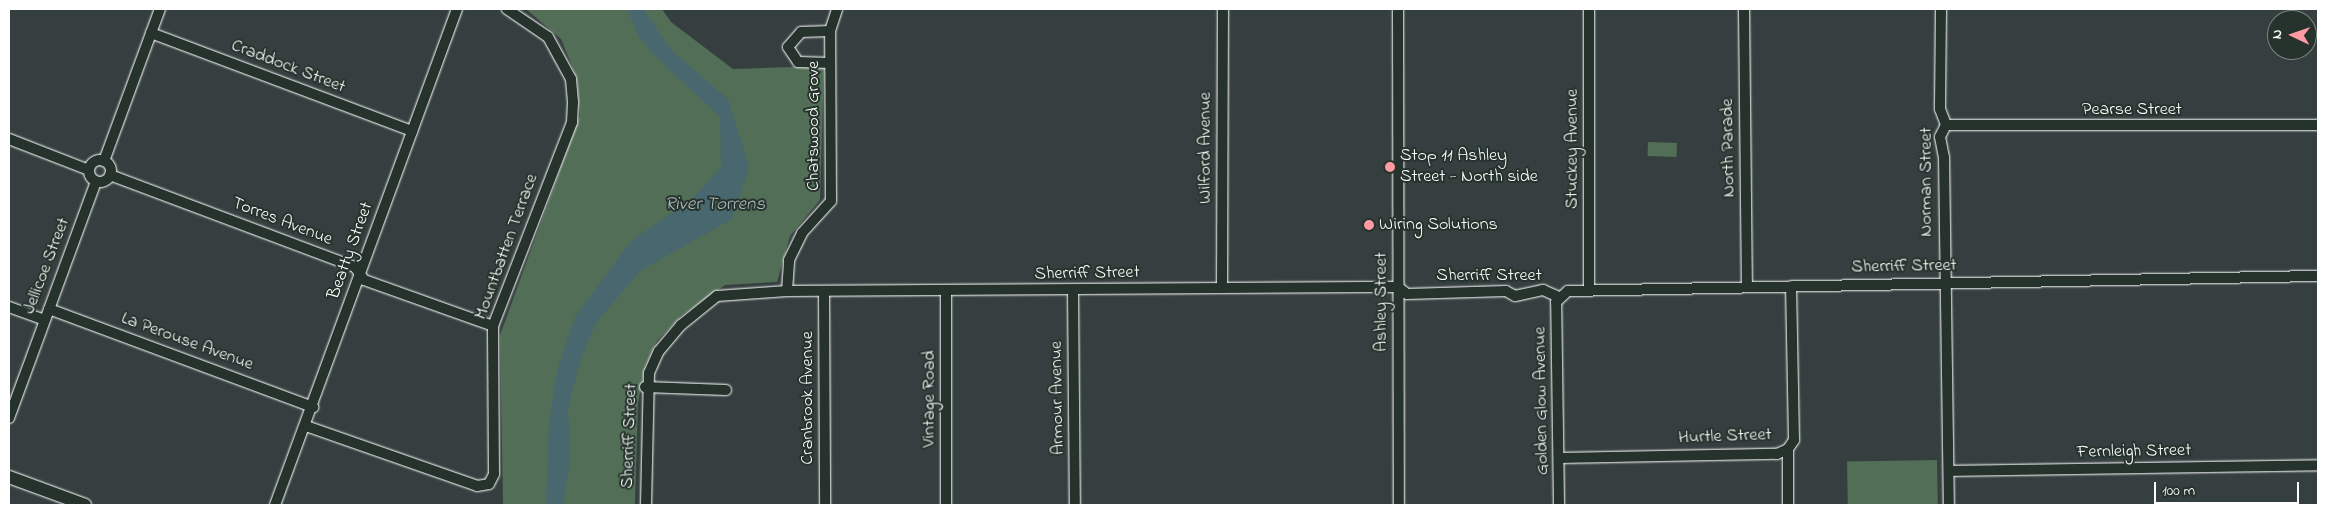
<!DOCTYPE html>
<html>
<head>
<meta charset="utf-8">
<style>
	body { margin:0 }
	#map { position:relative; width:2327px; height:514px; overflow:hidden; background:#363f3f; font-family:"Indie Flower",sans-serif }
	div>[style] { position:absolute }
	.green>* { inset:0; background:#526e56; transform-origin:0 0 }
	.water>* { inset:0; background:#49676f }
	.roads { filter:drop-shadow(0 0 1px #fff) drop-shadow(0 0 1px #fff) }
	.minor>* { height:10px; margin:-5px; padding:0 5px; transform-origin:5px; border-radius:5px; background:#26332d }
	.minor>.ring { margin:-5px; padding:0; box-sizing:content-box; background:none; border:10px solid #26332d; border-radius:50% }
	.major>* { height:12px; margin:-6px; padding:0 6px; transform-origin:6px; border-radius:6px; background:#26332d }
	.dots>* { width:14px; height:14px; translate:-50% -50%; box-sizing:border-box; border:2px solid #26332d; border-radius:50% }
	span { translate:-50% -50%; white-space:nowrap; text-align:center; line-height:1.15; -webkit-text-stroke:4px #26332d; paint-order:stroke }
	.street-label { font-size:18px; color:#fff }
	.poi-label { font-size:18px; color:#fff }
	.left { translate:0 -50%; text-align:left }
	.water-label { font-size:19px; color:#adbbbe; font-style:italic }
	.frame { position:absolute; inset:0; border:10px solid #fff; pointer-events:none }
	.north { position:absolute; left:2267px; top:10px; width:50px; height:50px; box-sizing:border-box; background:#26332d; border:1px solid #7d8581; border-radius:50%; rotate:273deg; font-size:14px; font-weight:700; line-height:20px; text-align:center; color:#fff }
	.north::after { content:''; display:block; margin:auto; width:18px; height:22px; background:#ff9aa2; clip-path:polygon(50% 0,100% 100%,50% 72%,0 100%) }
	.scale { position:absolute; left:2154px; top:482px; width:145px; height:22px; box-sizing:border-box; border:2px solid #fff; border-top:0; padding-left:6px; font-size:15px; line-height:18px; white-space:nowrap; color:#fff; -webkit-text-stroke:4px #26332d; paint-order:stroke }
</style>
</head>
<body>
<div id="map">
	<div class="green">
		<div style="clip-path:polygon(526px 9px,662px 9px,671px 22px,733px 69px,824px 66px,820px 200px,790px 236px,777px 282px,725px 285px,682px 315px,657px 341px,645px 366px,638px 403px,635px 505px,503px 505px,500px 335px,580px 115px,577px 78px,561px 39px)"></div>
		<div style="left:1648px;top:142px;width:29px;height:14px;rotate:2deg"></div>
		<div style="left:1937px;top:460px;width:45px;height:90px;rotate:89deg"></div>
	</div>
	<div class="water">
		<div style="clip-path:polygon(627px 9px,643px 9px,671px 50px,728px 99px,749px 167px,732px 219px,640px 271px,596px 323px,581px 358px,568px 407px,570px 459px,563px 505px,546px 505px,549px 423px,557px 371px,575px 317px,631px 241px,692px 199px,721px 167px,720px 117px,655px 56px,639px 37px)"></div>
	</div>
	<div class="roads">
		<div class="minor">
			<div style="left:1398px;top:9px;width:496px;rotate:89.9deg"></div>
			<div style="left:1589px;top:9px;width:280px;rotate:90deg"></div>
			<div style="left:1744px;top:9px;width:278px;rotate:89.4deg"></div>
			<div style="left:1941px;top:9px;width:100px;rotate:90.6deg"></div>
			<div style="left:1940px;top:109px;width:17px;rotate:69deg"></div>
			<div style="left:151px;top:33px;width:279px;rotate:20.6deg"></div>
			<div style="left:830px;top:63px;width:32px;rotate:-178deg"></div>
			<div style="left:798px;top:62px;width:18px;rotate:-124deg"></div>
			<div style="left:788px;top:47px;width:20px;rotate:-49deg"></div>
			<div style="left:801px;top:32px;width:29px;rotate:-2deg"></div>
			<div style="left:1946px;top:125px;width:13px;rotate:117deg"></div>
			<div style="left:1940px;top:137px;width:20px;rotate:79deg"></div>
			<div style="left:1944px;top:157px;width:348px;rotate:89.2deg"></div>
			<div style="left:1946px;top:125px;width:372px"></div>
			<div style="left:9px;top:139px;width:86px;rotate:21.2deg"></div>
			<div class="ring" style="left:89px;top:160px;width:12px;height:12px"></div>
			<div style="left:104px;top:161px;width:162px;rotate:-69.8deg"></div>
			<div style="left:110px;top:175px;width:262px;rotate:20.6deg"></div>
			<div style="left:355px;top:267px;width:16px;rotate:55deg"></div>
			<div style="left:364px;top:280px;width:137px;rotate:19.6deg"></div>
			<div style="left:1222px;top:288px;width:279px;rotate:-89.8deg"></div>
			<div style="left:1073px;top:290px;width:215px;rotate:89.5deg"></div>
			<div style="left:787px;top:291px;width:31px;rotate:-86deg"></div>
			<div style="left:789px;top:260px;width:30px;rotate:-64deg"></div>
			<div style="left:802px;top:233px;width:43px;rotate:-47.8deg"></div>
			<div style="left:831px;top:201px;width:170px;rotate:-90.3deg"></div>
			<div style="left:830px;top:31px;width:23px;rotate:-72deg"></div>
			<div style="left:824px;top:291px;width:214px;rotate:89.7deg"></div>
			<div style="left:946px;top:292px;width:213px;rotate:90deg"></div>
			<div style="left:9px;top:307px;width:37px;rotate:20deg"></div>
			<div style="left:49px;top:309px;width:282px;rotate:20.4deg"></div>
			<div style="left:645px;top:387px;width:81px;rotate:2.1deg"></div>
			<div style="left:9px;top:418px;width:252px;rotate:-69.8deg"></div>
			<div style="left:306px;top:426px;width:181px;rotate:19.3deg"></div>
			<div style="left:477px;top:486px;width:12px;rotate:-9deg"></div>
			<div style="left:489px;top:484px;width:11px;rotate:-63deg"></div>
			<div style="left:494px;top:474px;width:148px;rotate:-90.4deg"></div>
			<div style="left:493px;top:326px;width:219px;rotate:-68.8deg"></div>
			<div style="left:572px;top:122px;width:20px;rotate:-87deg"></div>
			<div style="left:573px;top:102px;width:23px;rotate:-95deg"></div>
			<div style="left:571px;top:79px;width:48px;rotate:-118.7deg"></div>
			<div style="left:548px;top:37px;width:50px;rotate:-145.7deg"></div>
			<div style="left:1788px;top:449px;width:56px;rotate:90deg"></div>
			<div style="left:1559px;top:458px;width:218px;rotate:-1.1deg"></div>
			<div style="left:1777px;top:454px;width:12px;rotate:-24deg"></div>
			<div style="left:1788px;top:449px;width:11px;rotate:-56deg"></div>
			<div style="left:1794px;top:440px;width:154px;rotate:-91.1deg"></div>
			<div style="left:1950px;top:471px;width:368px;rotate:-0.9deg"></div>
			<div style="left:275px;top:505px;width:528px;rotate:-69.85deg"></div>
			<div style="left:646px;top:505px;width:132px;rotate:-88.7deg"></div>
			<div style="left:649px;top:373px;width:24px;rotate:-66deg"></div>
			<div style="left:659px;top:351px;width:34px;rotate:-50deg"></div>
			<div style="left:681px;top:325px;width:46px;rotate:-38.9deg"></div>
			<div style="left:717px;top:296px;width:70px;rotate:-4.1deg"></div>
			<div style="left:787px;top:291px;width:581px;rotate:-0.39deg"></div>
			<div style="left:1368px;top:287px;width:30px"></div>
			<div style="left:1398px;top:287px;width:11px;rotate:38deg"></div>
			<div style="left:1407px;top:294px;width:99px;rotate:-1.7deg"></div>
			<div style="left:1506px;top:291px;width:10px;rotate:29deg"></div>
			<div style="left:1515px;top:296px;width:29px;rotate:-12deg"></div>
			<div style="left:1543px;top:290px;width:17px;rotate:24deg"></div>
			<div style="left:1559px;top:505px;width:203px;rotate:-90.8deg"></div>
			<div style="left:1556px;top:302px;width:16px;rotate:-43deg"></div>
			<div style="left:1568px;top:291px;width:750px;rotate:-1.15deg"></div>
		</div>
		<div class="major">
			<div style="left:9px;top:477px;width:81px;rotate:20.2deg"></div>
		</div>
	</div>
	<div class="dots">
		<div style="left:1390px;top:167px;background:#ff9aa2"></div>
		<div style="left:1369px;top:225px;background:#ff9aa2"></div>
	</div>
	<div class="street-label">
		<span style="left:288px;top:67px;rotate:21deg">Craddock Street</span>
		<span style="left:2132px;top:110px">Pearse Street</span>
		<span style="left:814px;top:126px;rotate:-90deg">Chatswood Grove</span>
		<span style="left:1206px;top:148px;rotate:-90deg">Wilford Avenue</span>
		<span style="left:1729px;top:148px;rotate:-91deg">North Parade</span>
		<span style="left:1573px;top:149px;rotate:-90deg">Stuckey Avenue</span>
		<span style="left:1927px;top:182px;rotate:-90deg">Norman Street</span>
		<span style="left:282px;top:222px;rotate:21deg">Torres Avenue</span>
		<span style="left:507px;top:247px;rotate:-70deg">Mountbatten Terrace</span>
		<span style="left:351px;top:251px;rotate:-70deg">Beatty Street</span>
		<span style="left:47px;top:266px;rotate:-69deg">Jellicoe Street</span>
		<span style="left:1904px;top:267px;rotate:-1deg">Sherriff Street</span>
		<span style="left:1087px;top:274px;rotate:-1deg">Sherriff Street</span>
		<span style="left:1489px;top:276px">Sherriff Street</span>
		<span style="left:1382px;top:302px;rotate:-90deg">Ashley Street</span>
		<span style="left:187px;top:342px;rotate:20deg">La Perouse Avenue</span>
		<span style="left:808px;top:398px;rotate:-90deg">Cranbrook Avenue</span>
		<span style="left:1058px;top:398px;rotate:-91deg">Armour Avenue</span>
		<span style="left:930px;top:399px;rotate:-90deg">Vintage Road</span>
		<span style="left:1542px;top:401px;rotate:-91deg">Golden Glow Avenue</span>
		<span style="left:630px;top:436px;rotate:-88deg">Sherriff Street</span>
		<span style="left:1725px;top:437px;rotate:-2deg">Hurtle Street</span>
		<span style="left:2134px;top:452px;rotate:-1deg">Fernleigh Street</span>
	</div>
	<div class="poi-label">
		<span class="left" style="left:1400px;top:167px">Stop 11 Ashley<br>Street - North side</span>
		<span class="left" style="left:1379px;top:225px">Wiring Solutions</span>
	</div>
	<div class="water-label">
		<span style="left:715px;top:205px">River Torrens</span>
	</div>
	<div class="frame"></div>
	<div class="north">N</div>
	<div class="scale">100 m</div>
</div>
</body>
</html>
